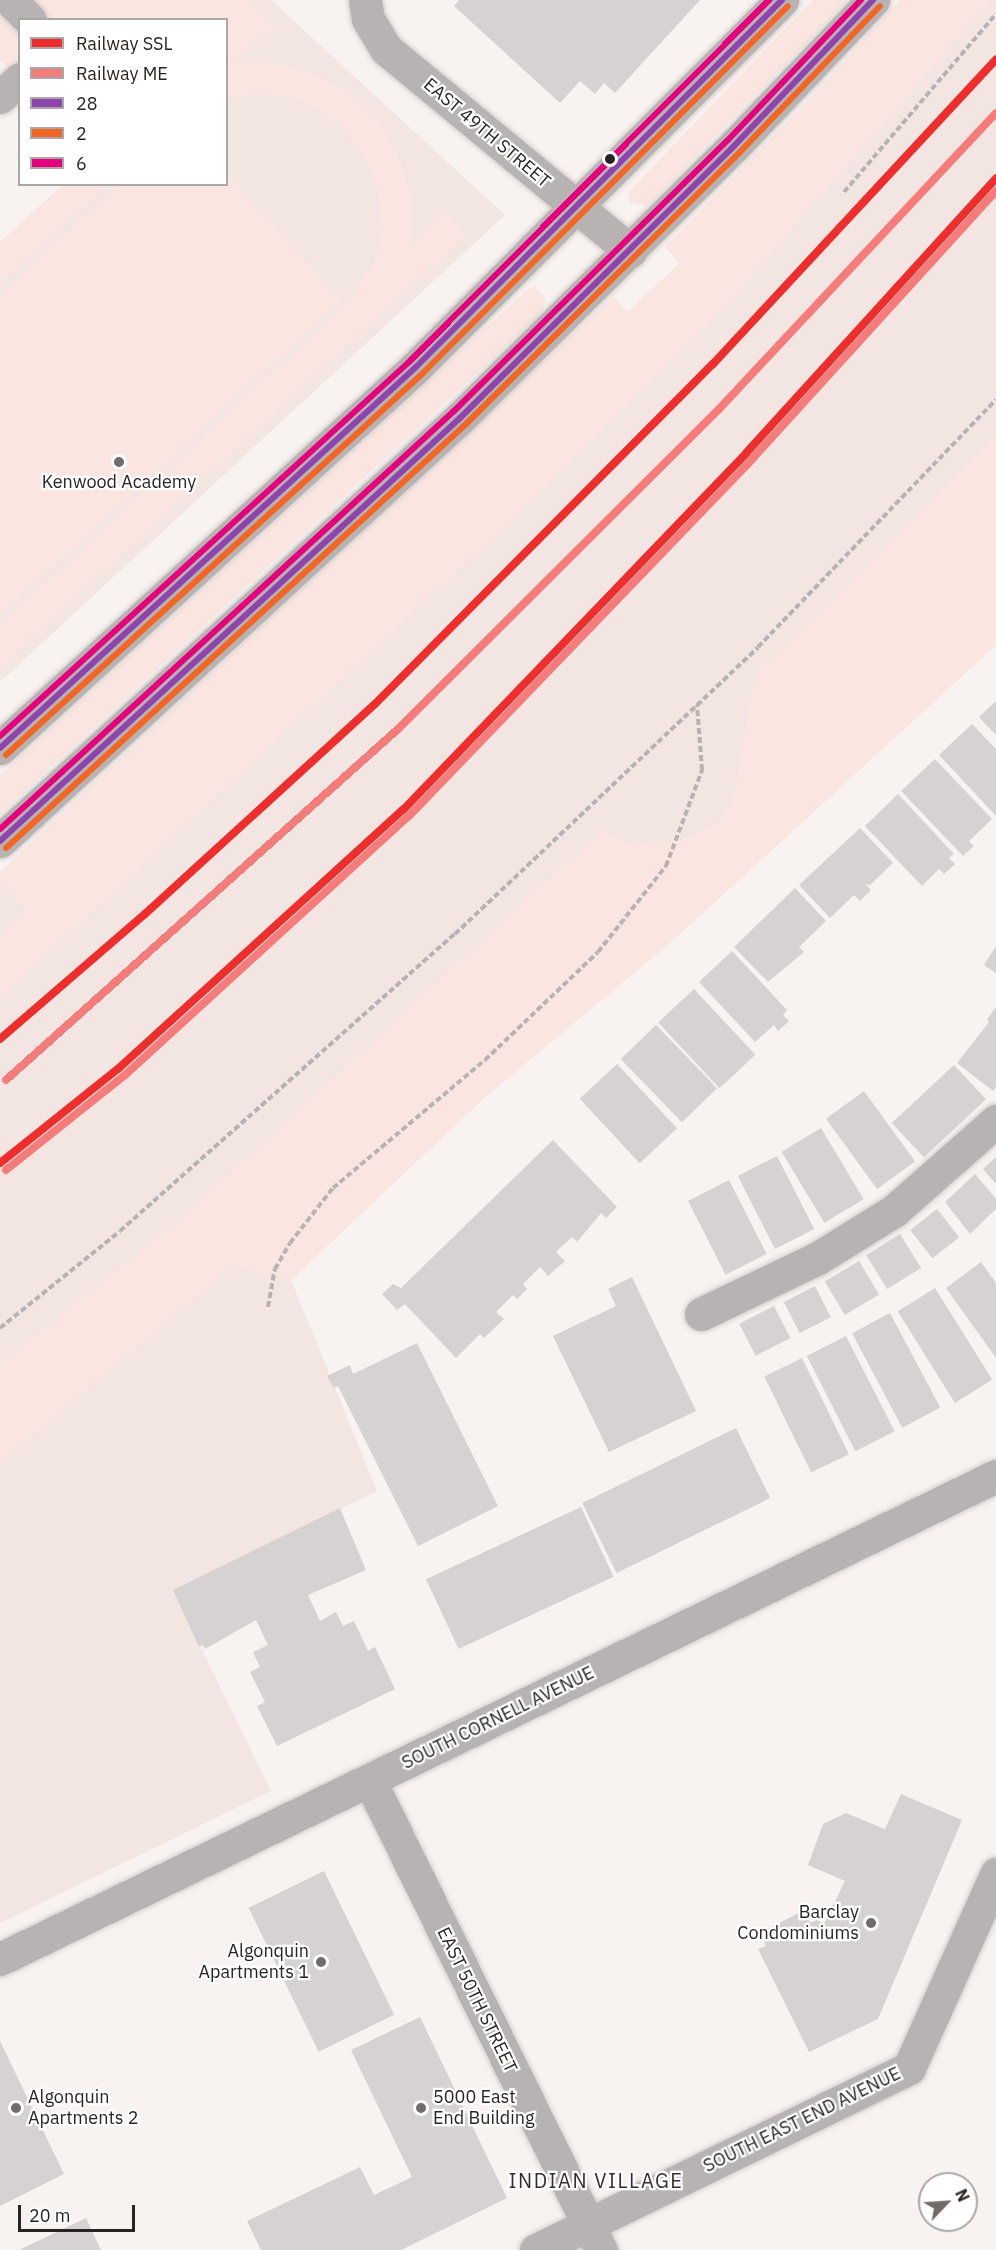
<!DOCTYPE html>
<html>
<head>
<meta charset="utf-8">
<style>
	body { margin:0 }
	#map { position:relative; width:996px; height:2250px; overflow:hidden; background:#f8f2f0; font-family:"IBM Plex Sans",sans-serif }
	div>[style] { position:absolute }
	.built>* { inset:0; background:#f3e5e1 }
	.green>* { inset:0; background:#fbe5e0 }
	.building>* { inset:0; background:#d6d2d1; transform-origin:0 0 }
	.path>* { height:4px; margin-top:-2px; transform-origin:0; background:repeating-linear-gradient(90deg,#b7b3b3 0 6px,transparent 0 9px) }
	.roads { filter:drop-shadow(0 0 2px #d2cecc) drop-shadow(0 0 2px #d2cecc) }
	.minor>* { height:33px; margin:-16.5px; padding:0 16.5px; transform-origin:16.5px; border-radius:16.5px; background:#b7b3b2 }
	.bus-1>* { height:6px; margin:-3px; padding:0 3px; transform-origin:3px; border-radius:3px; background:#8e44ad }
	.bus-2>* { height:6px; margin:-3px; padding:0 3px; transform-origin:3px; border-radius:3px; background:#f26522 }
	.bus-3>* { height:6px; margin:-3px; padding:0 3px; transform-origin:3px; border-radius:3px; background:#e5007d }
	.rail-1>* { height:8px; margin:-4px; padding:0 4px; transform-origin:4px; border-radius:4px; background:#ee2e2d }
	.rail-2>* { height:8px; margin:-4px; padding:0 4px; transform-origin:4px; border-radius:4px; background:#f67b7b }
	.dots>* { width:16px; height:16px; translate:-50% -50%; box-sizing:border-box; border:3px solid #fff; border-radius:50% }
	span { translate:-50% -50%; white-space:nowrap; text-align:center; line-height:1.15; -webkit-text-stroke:4.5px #fff; paint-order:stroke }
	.street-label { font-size:18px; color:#282423 }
	.poi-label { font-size:18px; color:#282423 }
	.right { translate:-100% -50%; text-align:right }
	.left { translate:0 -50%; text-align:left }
	.neighbourhood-label { font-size:20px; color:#362c2a; letter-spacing:1.5px }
	.legend { position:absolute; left:18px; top:18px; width:210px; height:168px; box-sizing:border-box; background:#fff; border:2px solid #a9a7a7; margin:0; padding:8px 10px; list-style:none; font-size:18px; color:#282423 }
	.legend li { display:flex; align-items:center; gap:12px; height:30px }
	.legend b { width:30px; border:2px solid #a9a7a7 }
	.north { position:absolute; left:918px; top:2172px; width:60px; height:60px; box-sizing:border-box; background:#fff; border:2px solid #a9a7a7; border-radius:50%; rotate:65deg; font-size:16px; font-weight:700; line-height:24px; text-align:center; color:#282423 }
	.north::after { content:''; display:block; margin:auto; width:21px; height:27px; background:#716c6b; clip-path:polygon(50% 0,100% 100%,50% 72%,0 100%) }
	.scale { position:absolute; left:18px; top:2205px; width:117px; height:27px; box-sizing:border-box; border:3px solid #282423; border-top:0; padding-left:8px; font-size:18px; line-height:21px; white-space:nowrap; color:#282423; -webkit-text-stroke:4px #fff; paint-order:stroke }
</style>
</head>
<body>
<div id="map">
	<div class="built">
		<div style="clip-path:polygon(0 0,271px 0,505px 215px,0 682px,0 242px,63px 185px,226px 184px,226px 20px,20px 20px,0 60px)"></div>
		<div style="clip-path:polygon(900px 0,996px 0,996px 645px,670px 943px,484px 1098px,291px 1280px,377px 1491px,173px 1590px,271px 1791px,0 1923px,0 872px,613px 297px,628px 312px,680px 263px,665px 247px,811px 98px)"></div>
	</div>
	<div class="green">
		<div style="clip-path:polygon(0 0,251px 0,275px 26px,229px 63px,254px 61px,290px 66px,325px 79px,346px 92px,378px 121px,398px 155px,410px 191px,410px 246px,444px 213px,466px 235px,0 667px,0 625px,343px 307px,375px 262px,383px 229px,377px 187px,366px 158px,340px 125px,317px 108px,291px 97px,262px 93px,227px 97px,226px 20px,20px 20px,19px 77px,0 60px)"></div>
		<div style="clip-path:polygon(813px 0,848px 0,647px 206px,630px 202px,628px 194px,634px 186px)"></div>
		<div style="clip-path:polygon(900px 0,991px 0,703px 331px,488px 542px,0 998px,0 934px,26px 911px,0 880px,0 872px,613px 297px,628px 312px,680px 263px,665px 247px,811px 98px)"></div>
		<div style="clip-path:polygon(227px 175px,341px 300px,0 615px,0 294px,119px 185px,226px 184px)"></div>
		<div style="clip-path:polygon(63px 185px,108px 185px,0 283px,0 242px)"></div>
		<div style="clip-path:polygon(535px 287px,546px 298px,542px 313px,0 814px,0 776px,529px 288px)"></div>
		<div style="clip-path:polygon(996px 436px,996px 645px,670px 943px,484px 1098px,291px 1280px,233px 1265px,0 1463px,0 1364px,182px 1218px,602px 830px,630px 846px,690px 838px,722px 820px,735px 794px,753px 684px,760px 669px)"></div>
	</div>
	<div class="building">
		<div style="clip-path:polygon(459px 0,700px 0,615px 93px,604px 83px,595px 94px,580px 81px,560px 103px,454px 6px)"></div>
		<div style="clip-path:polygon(996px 701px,996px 735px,979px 717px)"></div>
		<div style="clip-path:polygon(972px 724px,996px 749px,996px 816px,939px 755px)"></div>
		<div style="clip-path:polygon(935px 759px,992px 819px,969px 841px,974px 846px,963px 856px,901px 791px)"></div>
		<div style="clip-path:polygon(898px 794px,954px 854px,949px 858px,955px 864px,944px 874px,939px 869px,922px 886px,865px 826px)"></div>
		<div style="clip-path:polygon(860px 828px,893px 863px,870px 885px,865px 884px,871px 890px,860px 901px,854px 895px,830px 918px,799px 885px)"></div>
		<div style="clip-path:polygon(795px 888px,826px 921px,799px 947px,804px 952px,768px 982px,734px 947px)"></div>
		<div style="clip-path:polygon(996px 946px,996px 973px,984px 965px)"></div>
		<div style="clip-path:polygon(732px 951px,787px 1010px,783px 1015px,789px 1021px,778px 1031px,774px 1025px,755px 1042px,699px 982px)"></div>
		<div style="left:694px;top:989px;width:90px;height:49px;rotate:47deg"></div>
		<div style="clip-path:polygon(996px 1007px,996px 1087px,993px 1091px,957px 1063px,989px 1022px,987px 1020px)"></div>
		<div style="left:656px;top:1025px;width:88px;height:49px;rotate:46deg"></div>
		<div style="left:617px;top:1064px;width:88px;height:51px;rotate:47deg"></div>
		<div style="left:954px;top:1065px;width:47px;height:85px;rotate:47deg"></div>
		<div style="left:864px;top:1091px;width:87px;height:47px;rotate:54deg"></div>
		<div style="left:821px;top:1128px;width:83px;height:46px;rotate:59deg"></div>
		<div style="clip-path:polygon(553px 1140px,617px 1207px,606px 1218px,601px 1213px,577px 1242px,572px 1237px,556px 1252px,565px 1261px,548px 1276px,540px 1267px,523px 1284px,527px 1289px,517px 1299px,513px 1295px,496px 1312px,504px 1319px,484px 1338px,480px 1334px,456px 1358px,405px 1304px,397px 1310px,382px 1294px,393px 1284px,401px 1288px)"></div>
		<div style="left:777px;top:1156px;width:82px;height:44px;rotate:63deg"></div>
		<div style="clip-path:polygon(996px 1157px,996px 1184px,983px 1169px)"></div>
		<div style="clip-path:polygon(975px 1174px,996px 1199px,996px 1209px,970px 1234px,945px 1202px)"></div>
		<div style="left:729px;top:1180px;width:83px;height:46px;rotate:63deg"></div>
		<div style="left:937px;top:1209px;width:36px;height:34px;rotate:52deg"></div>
		<div style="left:900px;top:1234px;width:40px;height:40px;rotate:58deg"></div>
		<div style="left:859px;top:1261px;width:39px;height:40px;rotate:59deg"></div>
		<div style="clip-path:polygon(981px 1262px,996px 1283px,996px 1358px,946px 1288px)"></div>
		<div style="clip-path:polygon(632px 1277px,696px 1411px,609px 1452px,553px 1336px,616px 1306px,608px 1289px)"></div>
		<div style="left:815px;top:1286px;width:35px;height:35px;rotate:63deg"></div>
		<div style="left:935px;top:1288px;width:108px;height:44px;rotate:58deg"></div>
		<div style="left:774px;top:1306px;width:36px;height:39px;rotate:63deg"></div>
		<div style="left:890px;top:1313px;width:107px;height:43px;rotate:62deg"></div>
		<div style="left:846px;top:1336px;width:107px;height:44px;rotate:63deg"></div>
		<div style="clip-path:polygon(417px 1343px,498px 1506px,418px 1546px,338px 1386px,334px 1388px,327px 1376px,350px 1365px,353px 1374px)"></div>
		<div style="left:802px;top:1358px;width:107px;height:42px;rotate:64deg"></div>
		<div style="left:736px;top:1428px;width:78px;height:171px;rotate:64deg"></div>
		<div style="left:581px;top:1507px;width:77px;height:171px;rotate:65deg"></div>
		<div style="clip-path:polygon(340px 1508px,366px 1570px,308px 1595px,320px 1621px,336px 1612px,343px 1626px,354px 1621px,368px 1651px,375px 1647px,395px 1689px,277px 1746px,257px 1706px,265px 1702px,250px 1672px,260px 1667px,253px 1652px,268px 1645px,256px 1620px,205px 1649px,203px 1645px,199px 1647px,173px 1590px)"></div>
		<div style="clip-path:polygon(901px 1794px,962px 1820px,878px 2019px,809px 2052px,758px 1949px,766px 1946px,760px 1933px,804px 1910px,810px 1923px,817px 1920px,824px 1924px,845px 1881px,808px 1865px,823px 1824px,846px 1813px,885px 1829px)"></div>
		<div style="left:324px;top:1871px;width:160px;height:84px;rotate:64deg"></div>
		<div style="clip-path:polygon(420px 2017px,507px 2198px,401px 2250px,261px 2250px,247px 2221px,360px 2167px,374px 2195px,412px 2177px,351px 2050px)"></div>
		<div style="clip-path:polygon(0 2041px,64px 2174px,0 2206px)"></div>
		<div style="clip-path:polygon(86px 2218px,101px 2250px,19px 2250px)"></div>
	</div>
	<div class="path">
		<div style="left:844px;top:192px;width:234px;rotate:-49.5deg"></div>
		<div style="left:268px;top:1307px;width:39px;rotate:-80deg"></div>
		<div style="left:275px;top:1269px;width:30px;rotate:-60deg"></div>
		<div style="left:290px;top:1243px;width:70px;rotate:-52deg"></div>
		<div style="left:333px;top:1188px;width:199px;rotate:-40.1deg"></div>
		<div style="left:485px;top:1060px;width:156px;rotate:-43.7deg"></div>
		<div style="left:598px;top:952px;width:110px;rotate:-51.7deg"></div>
		<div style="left:666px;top:866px;width:103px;rotate:-69.4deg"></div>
		<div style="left:702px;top:770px;width:65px;rotate:-94.4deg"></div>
		<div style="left:0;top:1328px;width:154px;rotate:-38.9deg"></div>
		<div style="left:120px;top:1231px;width:448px;rotate:-41.6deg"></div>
		<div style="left:455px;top:934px;width:417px;rotate:-43.4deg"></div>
		<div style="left:758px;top:647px;width:343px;rotate:-46.1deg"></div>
	</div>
	<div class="roads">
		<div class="minor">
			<div style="left:10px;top:0;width:28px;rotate:45deg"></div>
			<div style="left:365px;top:0;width:19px;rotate:81deg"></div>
			<div style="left:368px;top:19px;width:35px;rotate:59deg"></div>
			<div style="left:386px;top:49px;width:317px;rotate:39.6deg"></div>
			<div style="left:0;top:97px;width:27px;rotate:-42deg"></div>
			<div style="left:0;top:748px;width:563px;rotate:-42.48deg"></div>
			<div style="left:415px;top:368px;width:520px;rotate:-45.08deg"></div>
			<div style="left:0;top:841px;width:625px;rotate:-42.6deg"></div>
			<div style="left:460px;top:418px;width:386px;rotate:-44.8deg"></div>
			<div style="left:734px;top:146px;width:202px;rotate:-46.4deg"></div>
			<div style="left:701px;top:1314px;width:130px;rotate:-25.6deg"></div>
			<div style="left:818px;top:1258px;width:91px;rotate:-31.9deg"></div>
			<div style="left:895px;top:1210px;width:135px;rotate:-41.4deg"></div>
			<div style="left:370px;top:1781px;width:523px;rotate:63.78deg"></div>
			<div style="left:0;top:1959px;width:1107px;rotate:-25.87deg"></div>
			<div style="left:536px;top:2250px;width:415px;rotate:-26deg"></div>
			<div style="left:909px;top:2068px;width:213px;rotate:-65.8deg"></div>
		</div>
	</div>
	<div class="bus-1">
		<div style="left:0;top:748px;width:563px;rotate:-42.48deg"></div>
		<div style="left:415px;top:368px;width:520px;rotate:-45.08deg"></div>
		<div style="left:0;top:841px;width:625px;rotate:-42.6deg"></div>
		<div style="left:460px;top:418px;width:386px;rotate:-44.8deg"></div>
		<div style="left:734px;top:146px;width:202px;rotate:-46.4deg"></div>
	</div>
	<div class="bus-2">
		<div style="left:6px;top:755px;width:563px;rotate:-42.48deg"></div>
		<div style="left:421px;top:375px;width:520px;rotate:-45.16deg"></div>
		<div style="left:6px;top:848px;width:626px;rotate:-42.67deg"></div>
		<div style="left:466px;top:424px;width:386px;rotate:-44.8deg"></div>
		<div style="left:740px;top:152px;width:202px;rotate:-46.2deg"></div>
	</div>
	<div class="bus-3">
		<div style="left:0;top:736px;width:554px;rotate:-42.44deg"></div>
		<div style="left:409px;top:362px;width:511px;rotate:-45.16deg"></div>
		<div style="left:0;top:829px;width:617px;rotate:-42.64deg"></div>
		<div style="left:454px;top:411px;width:385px;rotate:-44.7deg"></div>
		<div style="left:728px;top:140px;width:193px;rotate:-46.5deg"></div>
	</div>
	<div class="rail-1">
		<div style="left:0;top:1039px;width:191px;rotate:-40.8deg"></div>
		<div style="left:145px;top:914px;width:311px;rotate:-42.4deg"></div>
		<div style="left:375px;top:704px;width:479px;rotate:-45.2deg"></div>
		<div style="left:713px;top:364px;width:416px;rotate:-47.1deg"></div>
		<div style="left:0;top:1163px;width:152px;rotate:-38.6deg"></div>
		<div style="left:119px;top:1068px;width:384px;rotate:-42.3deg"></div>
		<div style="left:403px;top:810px;width:496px;rotate:-46.1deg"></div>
		<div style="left:747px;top:452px;width:370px;rotate:-47.7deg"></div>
	</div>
	<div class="rail-2">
		<div style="left:6px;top:1080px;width:526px;rotate:-41.84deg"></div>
		<div style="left:398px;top:729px;width:453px;rotate:-44.9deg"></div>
		<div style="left:719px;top:409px;width:405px;rotate:-46.9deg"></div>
		<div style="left:6px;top:1170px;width:152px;rotate:-38.6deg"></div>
		<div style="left:125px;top:1075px;width:384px;rotate:-42.4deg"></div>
		<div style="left:409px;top:816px;width:496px;rotate:-46.1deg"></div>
		<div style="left:753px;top:458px;width:361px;rotate:-47.7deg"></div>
	</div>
	<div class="dots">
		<div style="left:610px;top:159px;background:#282423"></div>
		<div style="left:119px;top:462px;background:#716c6b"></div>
		<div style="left:871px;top:1923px;background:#716c6b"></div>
		<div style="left:321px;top:1962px;background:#716c6b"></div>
		<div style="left:16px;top:2108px;background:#716c6b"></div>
		<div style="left:421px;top:2108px;background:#716c6b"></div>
	</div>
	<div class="street-label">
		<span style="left:487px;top:133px;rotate:40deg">EAST 49TH STREET</span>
		<span style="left:498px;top:1718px;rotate:-26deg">SOUTH CORNELL AVENUE</span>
		<span style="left:477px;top:2000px;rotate:64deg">EAST 50TH STREET</span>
		<span style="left:802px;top:2120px;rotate:-26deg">SOUTH EAST END AVENUE</span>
	</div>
	<div class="poi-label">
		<span style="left:119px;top:482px">Kenwood Academy</span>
		<span class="right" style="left:859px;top:1923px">Barclay<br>Condominiums</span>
		<span class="right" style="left:309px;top:1962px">Algonquin<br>Apartments 1</span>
		<span class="left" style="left:28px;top:2108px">Algonquin<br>Apartments 2</span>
		<span class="left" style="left:433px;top:2108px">5000 East<br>End Building</span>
	</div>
	<div class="neighbourhood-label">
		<span style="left:596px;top:2180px">INDIAN VILLAGE</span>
	</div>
	<ul class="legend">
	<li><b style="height:8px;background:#ee2e2d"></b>Railway SSL</li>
	<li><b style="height:8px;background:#f67b7b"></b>Railway ME</li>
	<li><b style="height:8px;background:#8e44ad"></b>28</li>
	<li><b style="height:8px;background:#f26522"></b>2</li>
	<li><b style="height:8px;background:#e5007d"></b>6</li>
	</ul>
	<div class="north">N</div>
	<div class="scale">20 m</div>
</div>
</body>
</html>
